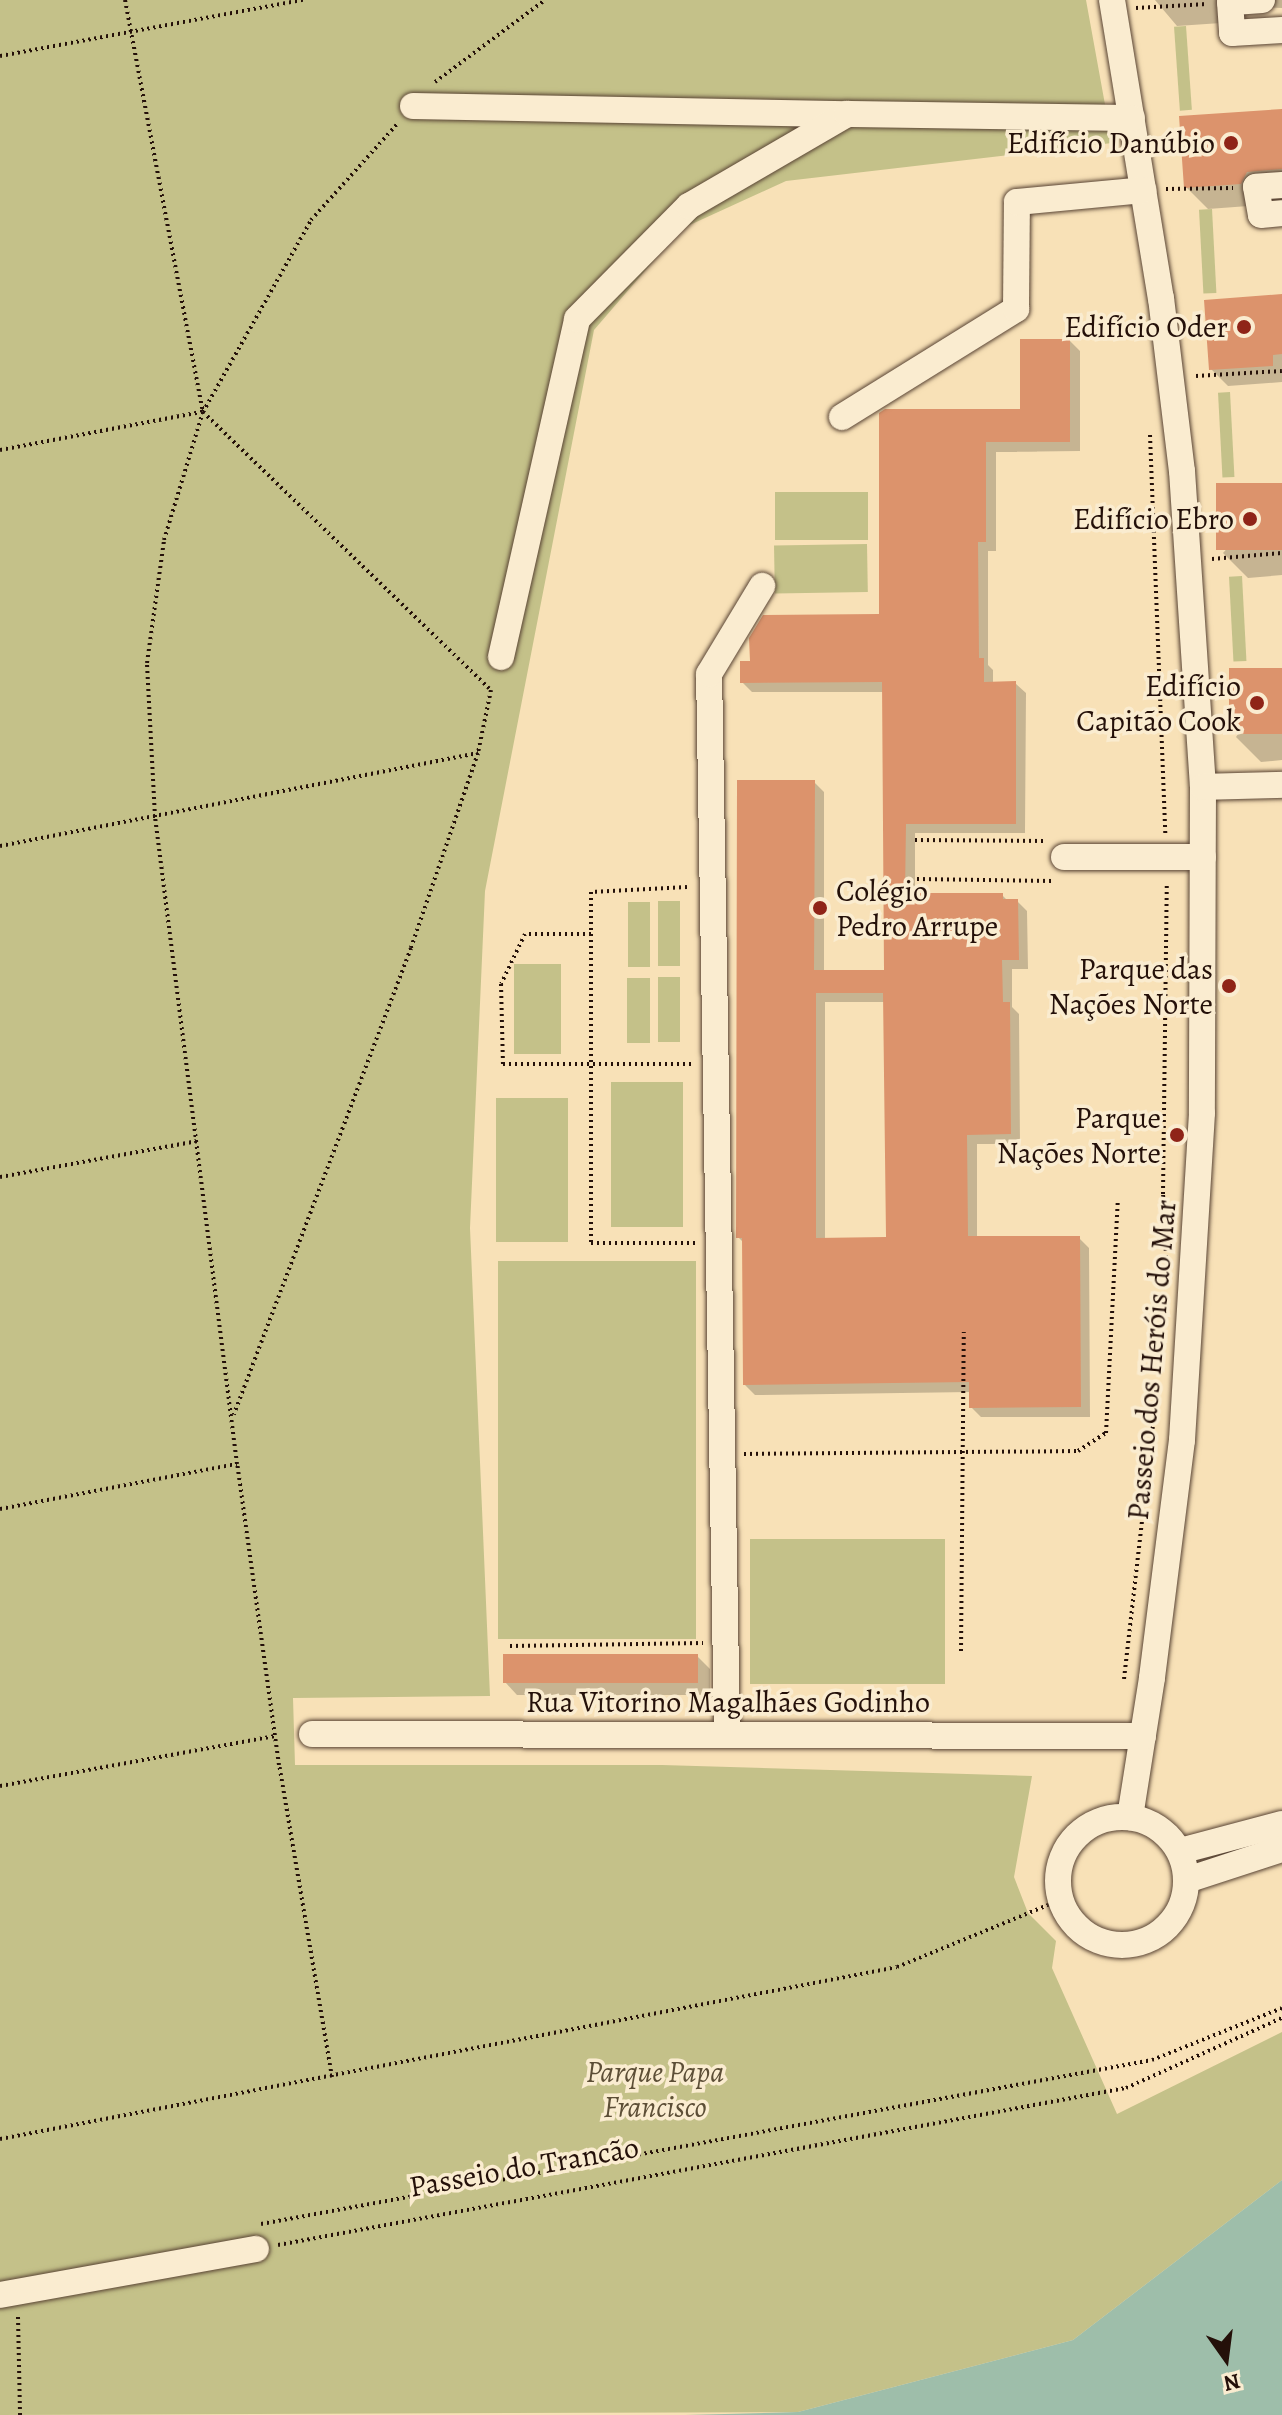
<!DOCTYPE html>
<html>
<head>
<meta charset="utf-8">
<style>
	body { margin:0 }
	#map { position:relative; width:1282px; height:2415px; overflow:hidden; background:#f8e1b7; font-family:Alegreya,serif }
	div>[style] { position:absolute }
	.green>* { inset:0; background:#c4c189; transform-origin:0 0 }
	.water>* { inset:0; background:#9ebeaa }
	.shadow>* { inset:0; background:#0003 }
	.building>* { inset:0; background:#dc936c; transform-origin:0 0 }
	.path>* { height:4px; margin-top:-2px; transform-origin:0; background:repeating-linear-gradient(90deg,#241009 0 2px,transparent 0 6px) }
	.roads { filter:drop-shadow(0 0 2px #594434) drop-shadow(0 0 2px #594434) }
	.minor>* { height:26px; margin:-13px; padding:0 13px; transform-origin:13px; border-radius:13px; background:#faecd0 }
	.minor>.ring { margin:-13px; padding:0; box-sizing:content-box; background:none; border:26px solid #faecd0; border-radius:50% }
	.dots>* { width:22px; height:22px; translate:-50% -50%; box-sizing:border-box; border:4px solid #faecd0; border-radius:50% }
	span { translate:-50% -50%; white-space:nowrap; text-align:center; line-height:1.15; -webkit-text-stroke:7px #faecd0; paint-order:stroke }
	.poi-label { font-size:30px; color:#241009 }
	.right { translate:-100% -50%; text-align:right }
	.left { translate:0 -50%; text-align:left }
	.street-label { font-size:30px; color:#241009 }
	.park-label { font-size:30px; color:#5c4e36; font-style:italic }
	.north { position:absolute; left:1186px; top:2319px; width:80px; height:80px; -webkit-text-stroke:6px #faecd0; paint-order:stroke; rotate:166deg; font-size:22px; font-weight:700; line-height:32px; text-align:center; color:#241009 }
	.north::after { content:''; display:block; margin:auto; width:28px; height:36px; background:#241009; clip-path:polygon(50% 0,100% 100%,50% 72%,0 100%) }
</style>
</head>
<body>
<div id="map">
	<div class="green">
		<div style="clip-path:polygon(0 0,1086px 0,1112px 143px,786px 181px,681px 229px,594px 330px,485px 891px,470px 1228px,490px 1696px,293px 1698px,295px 1765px,662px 1765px,1032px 1776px,1014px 1877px,1028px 1913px,1056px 1941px,1052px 1968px,1117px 2114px,1282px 2032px,1282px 2180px,1073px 2340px,798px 2412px,0 2415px)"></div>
		<div style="left:1186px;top:26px;width:84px;height:12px;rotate:86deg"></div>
		<div style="left:1212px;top:209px;width:84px;height:13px;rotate:87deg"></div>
		<div style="left:1230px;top:392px;width:85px;height:12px;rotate:87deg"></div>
		<div style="left:868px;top:492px;width:48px;height:93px;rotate:90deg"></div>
		<div style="left:867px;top:544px;width:48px;height:93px;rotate:89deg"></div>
		<div style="left:1242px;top:576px;width:85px;height:13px;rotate:87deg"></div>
		<div style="left:658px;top:901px;width:22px;height:65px"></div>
		<div style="left:628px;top:902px;width:22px;height:65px"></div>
		<div style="left:514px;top:964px;width:47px;height:90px"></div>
		<div style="left:658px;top:977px;width:22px;height:65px"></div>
		<div style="left:627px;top:978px;width:23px;height:65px"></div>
		<div style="left:611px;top:1082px;width:72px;height:145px"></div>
		<div style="left:496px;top:1098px;width:72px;height:144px"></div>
		<div style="left:696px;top:1261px;width:378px;height:198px;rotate:90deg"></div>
		<div style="left:750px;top:1539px;width:195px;height:145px"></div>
	</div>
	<div class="water">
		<div style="clip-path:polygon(1282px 2180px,1282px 2415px,685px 2415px,798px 2412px,1073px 2340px)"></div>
	</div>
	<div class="shadow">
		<div style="clip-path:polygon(1155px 0,1282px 0,1282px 8px,1252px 7px,1237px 13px,1236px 22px,1177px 26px)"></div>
		<div style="clip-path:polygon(1282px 112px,1282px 192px,1269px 194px,1262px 205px,1208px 209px,1186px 187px)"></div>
		<div style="clip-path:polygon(1282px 296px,1282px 382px,1228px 386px,1211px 369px)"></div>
		<div style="clip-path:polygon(evenodd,1070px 341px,1080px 351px,1080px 451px,996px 452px,996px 551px,988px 551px,988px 665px,993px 670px,993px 683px,1015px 683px,1026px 693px,1025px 833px,915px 833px,915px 895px,1002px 895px,1008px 901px,1017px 901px,1027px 911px,1028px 969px,1012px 969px,1012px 1007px,1019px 1014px,1020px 1144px,977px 1144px,977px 1238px,1079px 1238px,1089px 1248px,1090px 1417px,981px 1417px,971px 1407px,971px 1392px,755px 1395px,745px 1385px,744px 1243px,738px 1237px,814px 782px,824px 792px,824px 972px,886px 972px,884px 692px,752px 692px,742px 682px,752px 663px,881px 616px,881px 414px,1022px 411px,1070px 341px,825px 1002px,885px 1002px,888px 1239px,825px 1240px,825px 1002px)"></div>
		<div style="clip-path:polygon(1282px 485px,1282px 575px,1248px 578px,1223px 553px)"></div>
		<div style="clip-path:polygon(1282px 670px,1282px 760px,1261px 762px,1236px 737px)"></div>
		<div style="clip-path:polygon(697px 1656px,710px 1669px,710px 1695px,517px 1695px,505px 1682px)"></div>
	</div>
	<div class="building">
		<div style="clip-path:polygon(1282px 109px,1282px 169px,1247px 172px,1241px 184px,1184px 188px,1179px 116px)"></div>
		<div style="clip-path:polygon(1282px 294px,1282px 354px,1273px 355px,1273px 366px,1209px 370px,1204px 300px)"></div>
		<div style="clip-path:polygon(evenodd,1020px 339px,1070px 339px,1070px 442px,986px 442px,986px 542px,978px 542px,979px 658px,984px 658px,984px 682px,1016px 681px,1016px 824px,906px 824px,905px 893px,1003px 893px,1003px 899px,1018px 899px,1019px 960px,1002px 960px,1003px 1002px,1010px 1002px,1011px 1134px,967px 1135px,968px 1236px,1080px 1236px,1081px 1407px,969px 1408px,969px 1382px,743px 1385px,742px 1238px,736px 1238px,737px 780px,815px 780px,814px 970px,884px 970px,882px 682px,740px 683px,740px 661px,750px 661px,749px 638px,763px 615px,879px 614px,879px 413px,885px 409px,1020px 409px,1020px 339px,816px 993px,883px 993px,886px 1237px,816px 1238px,816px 993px)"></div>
		<div style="left:1282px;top:483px;width:67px;height:66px;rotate:90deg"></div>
		<div style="left:1282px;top:668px;width:66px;height:53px;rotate:90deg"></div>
		<div style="left:503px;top:1654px;width:195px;height:29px"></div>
	</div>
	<div class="path">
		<div style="left:125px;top:0;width:419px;rotate:79.3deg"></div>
		<div style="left:203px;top:412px;width:400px;rotate:44deg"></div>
		<div style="left:491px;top:690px;width:64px;rotate:101.7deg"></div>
		<div style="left:478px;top:753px;width:206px;rotate:109deg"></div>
		<div style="left:411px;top:948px;width:499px;rotate:110.8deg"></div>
		<div style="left:1136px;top:8px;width:71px;rotate:-3.2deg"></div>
		<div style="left:0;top:56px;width:308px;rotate:-10.5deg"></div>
		<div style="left:435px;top:82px;width:137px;rotate:-36.7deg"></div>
		<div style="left:1166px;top:189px;width:67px;rotate:-0.9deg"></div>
		<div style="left:1196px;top:376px;width:86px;rotate:-3.3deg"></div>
		<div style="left:1150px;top:435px;width:399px;rotate:87.8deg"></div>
		<div style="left:0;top:450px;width:206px;rotate:-10.7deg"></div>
		<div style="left:1212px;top:559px;width:70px;rotate:-4.9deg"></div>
		<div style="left:915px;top:840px;width:130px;rotate:0.4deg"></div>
		<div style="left:0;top:846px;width:487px;rotate:-11deg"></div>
		<div style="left:917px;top:879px;width:136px;rotate:0.8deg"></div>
		<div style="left:687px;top:887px;width:96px;rotate:177deg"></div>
		<div style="left:591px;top:892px;width:351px;rotate:90deg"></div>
		<div style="left:591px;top:1243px;width:104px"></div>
		<div style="left:591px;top:934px;width:66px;rotate:180deg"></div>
		<div style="left:525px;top:934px;width:55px;rotate:115.6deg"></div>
		<div style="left:501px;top:984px;width:80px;rotate:88.6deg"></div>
		<div style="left:503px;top:1064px;width:188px"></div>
		<div style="left:0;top:1177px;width:201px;rotate:-10.3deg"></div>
		<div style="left:1166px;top:1257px;width:63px;rotate:-92.7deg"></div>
		<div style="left:1163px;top:1194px;width:312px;rotate:-89.3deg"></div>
		<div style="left:744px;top:1454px;width:334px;rotate:-0.5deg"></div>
		<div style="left:1078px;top:1451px;width:33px;rotate:-33deg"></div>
		<div style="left:1106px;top:1433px;width:234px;rotate:-87.1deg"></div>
		<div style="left:0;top:1509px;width:241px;rotate:-10.8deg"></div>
		<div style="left:510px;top:1646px;width:193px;rotate:-0.9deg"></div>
		<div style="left:961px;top:1651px;width:319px;rotate:-89.5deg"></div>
		<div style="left:1124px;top:1679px;width:299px;rotate:-83.5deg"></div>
		<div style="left:0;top:1786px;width:280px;rotate:-10.3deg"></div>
		<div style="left:332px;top:2077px;width:316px;rotate:-99.6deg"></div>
		<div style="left:279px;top:1765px;width:304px;rotate:-97.9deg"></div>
		<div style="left:237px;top:1464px;width:652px;rotate:-97.22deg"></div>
		<div style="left:155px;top:817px;width:154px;rotate:-93deg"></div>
		<div style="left:147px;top:663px;width:124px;rotate:-82.1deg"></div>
		<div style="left:164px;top:540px;width:134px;rotate:-73.1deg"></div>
		<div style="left:203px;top:412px;width:220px;rotate:-60.6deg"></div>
		<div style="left:311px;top:220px;width:129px;rotate:-48.1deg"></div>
		<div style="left:0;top:2139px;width:913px;rotate:-10.85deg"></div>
		<div style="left:897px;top:1967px;width:176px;rotate:-22.3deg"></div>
		<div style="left:261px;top:2224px;width:906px;rotate:-10.43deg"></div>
		<div style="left:1152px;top:2060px;width:140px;rotate:-21.8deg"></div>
		<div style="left:278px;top:2245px;width:862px;rotate:-10.49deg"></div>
		<div style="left:1126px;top:2088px;width:171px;rotate:-24.2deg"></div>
		<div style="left:18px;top:2317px;width:98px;rotate:88.8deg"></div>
	</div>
	<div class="roads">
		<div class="minor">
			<div style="left:1112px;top:0;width:302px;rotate:80.7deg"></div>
			<div style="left:1161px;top:298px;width:174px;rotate:83.1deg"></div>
			<div style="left:1182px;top:471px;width:317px;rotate:86.2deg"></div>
			<div style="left:1203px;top:787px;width:326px;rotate:90.2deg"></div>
			<div style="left:1202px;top:1113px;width:328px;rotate:93.5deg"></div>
			<div style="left:1182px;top:1440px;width:240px;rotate:97.2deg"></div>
			<div style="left:1152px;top:1678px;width:141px;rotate:99deg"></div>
			<div style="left:1262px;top:0;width:32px;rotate:176deg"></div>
			<div style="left:1230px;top:2px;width:31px;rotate:86deg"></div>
			<div style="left:1232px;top:33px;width:50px;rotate:-3.4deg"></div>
			<div style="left:413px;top:106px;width:434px;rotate:1.1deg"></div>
			<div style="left:1282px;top:185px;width:26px;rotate:176deg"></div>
			<div style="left:1256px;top:187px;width:28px;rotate:80deg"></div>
			<div style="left:1261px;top:215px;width:21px;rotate:-5deg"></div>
			<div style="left:842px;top:417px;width:205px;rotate:-31.8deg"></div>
			<div style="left:1016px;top:309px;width:107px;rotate:-89.5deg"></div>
			<div style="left:1017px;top:202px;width:127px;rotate:-5.4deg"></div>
			<div style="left:501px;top:657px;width:346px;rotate:-77.3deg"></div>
			<div style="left:577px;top:319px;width:159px;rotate:-45.3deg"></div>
			<div style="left:689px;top:206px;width:183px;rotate:-30.2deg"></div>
			<div style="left:847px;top:114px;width:285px;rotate:0.8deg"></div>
			<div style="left:1203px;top:787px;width:79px;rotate:-1.5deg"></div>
			<div style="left:1064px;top:857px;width:139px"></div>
			<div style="left:727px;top:1733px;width:1059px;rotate:-90.97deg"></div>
			<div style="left:709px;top:674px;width:103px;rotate:-58.9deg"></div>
			<div style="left:312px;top:1734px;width:831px;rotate:0.14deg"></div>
			<div class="ring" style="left:1058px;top:1817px;width:102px;height:102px"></div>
			<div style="left:1180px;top:1851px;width:106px;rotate:-14.8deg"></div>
			<div style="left:1187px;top:1880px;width:100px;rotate:-18.1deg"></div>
			<div style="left:0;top:2295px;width:260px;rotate:-10.2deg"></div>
		</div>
	</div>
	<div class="dots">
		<div style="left:1231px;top:143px;background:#8f2418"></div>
		<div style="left:1244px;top:327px;background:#8f2418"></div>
		<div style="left:1250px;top:519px;background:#8f2418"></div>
		<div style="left:1257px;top:703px;background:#8f2418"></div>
		<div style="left:820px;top:908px;background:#8f2418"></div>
		<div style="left:1229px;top:986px;background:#8f2418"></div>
		<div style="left:1177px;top:1135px;background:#8f2418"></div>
	</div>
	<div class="poi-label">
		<span class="right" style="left:1215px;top:143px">Edifício Danúbio</span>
		<span class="right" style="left:1228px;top:327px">Edifício Oder</span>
		<span class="right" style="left:1234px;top:519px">Edifício Ebro</span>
		<span class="right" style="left:1241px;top:703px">Edifício<br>Capitão Cook</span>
		<span class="left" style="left:836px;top:908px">Colégio<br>Pedro Arrupe</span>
		<span class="right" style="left:1213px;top:986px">Parque das<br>Nações Norte</span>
		<span class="right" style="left:1161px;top:1135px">Parque<br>Nações Norte</span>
	</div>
	<div class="street-label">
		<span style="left:1152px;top:1360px;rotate:-85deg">Passeio dos Heróis do Mar</span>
		<span style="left:728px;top:1702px">Rua Vitorino Magalhães Godinho</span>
		<span style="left:524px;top:2167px;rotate:-10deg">Passeio do Trancão</span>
	</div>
	<div class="park-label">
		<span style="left:655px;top:2089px">Parque Papa<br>Francisco</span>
	</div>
	<div class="north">N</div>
</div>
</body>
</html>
